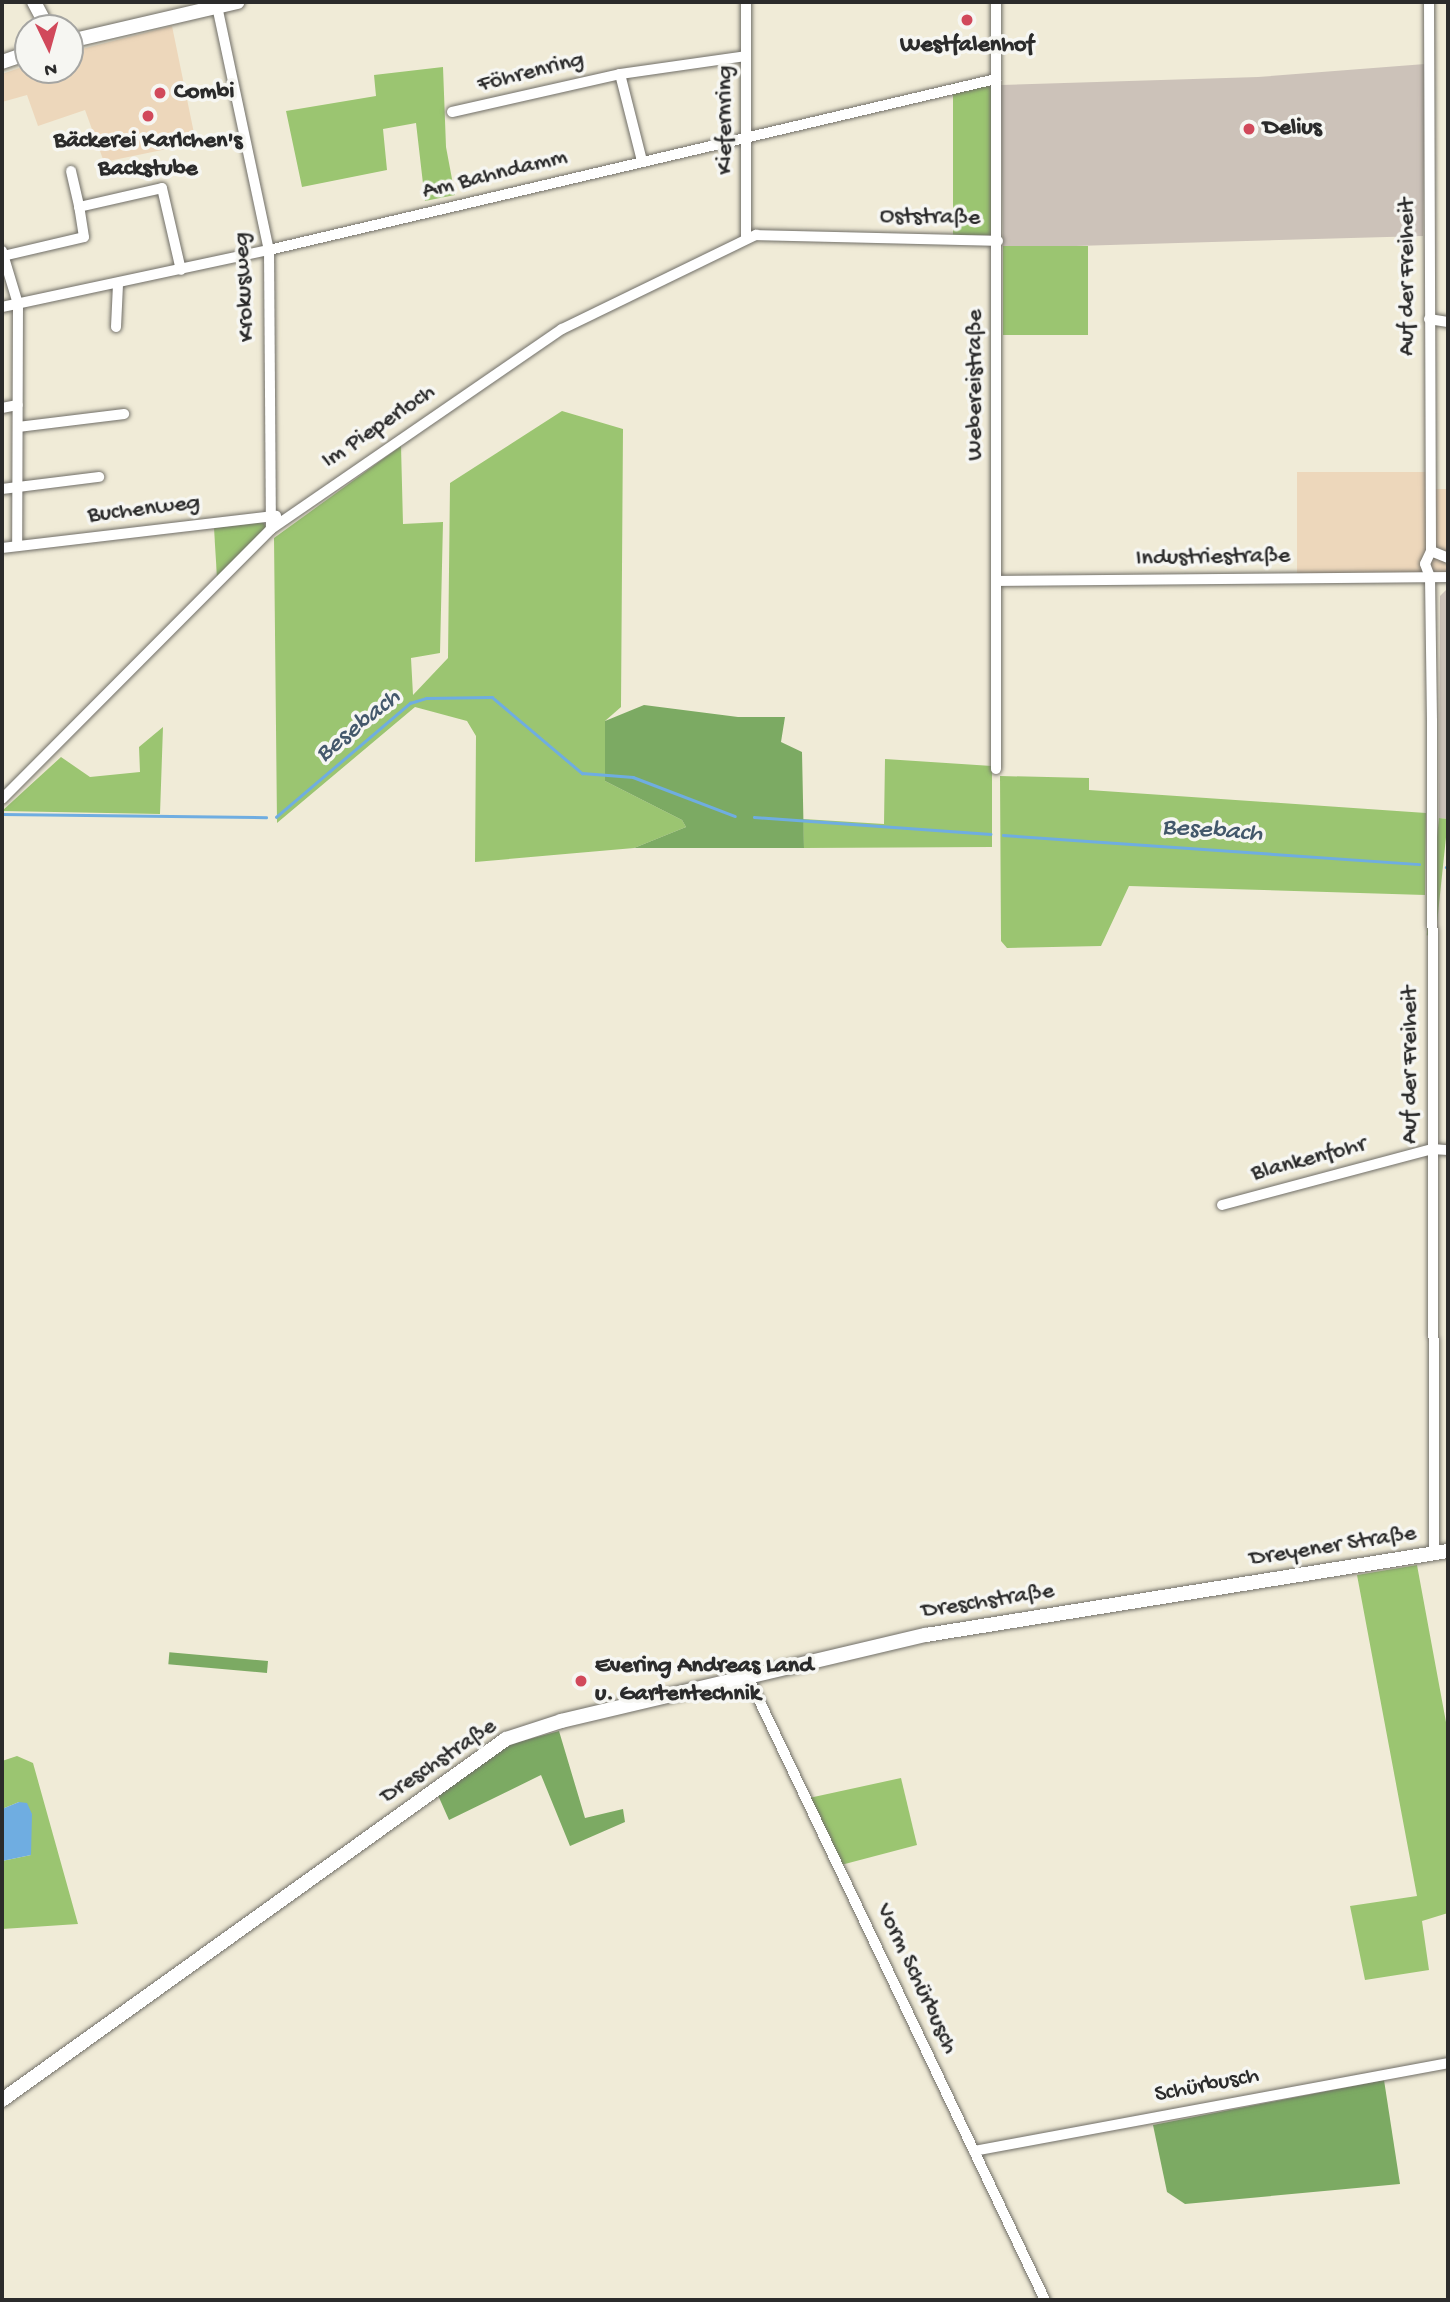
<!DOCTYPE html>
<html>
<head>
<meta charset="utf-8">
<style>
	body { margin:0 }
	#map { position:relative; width:1450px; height:2302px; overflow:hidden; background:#f0ebd7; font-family:"Gochi Hand",sans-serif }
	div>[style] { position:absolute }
	.built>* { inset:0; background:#edd7bb }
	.industrial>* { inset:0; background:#ccc2b9 }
	.green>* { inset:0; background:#9bc571; transform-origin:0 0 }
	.forest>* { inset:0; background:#7caa63; transform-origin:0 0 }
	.water>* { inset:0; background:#6fade1 }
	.stream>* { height:2.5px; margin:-1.25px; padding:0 1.25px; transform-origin:1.25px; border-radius:1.25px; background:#6fade1 }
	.roads { filter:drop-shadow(0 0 2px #706e67) drop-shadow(0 0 2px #706e67) }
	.street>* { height:10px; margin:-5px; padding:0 5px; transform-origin:5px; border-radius:5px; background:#fff }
	.secondary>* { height:14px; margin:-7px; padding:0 7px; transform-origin:7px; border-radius:7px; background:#fff }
	.dots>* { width:19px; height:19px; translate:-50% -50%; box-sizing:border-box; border:4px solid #f6f6f2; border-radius:50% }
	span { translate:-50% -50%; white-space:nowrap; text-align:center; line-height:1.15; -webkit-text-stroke:7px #f6f6f2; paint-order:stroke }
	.poi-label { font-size:24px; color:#2b2b2b; font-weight:700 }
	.left { translate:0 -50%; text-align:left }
	.street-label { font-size:24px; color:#2b2b2b }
	.water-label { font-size:26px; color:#43586b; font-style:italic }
	.frame { position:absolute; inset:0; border:4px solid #2b2b2b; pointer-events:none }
	.north { position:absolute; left:14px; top:14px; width:70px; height:70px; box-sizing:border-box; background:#f6f6f2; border:2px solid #a5a5a2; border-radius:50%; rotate:175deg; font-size:19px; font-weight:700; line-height:28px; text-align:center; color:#2b2b2b }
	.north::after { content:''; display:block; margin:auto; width:24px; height:32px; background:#d1495b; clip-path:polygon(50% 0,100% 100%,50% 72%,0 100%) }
</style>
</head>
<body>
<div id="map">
	<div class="built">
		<div style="clip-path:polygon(172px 26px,196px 143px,104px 162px,85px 110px,38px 126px,27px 95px,2px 102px,2px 74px,28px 65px,28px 70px,70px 70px,70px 52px)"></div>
		<div style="clip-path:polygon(1297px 472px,1426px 472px,1435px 489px,1448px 489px,1448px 577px,1297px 574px)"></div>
	</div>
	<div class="industrial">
		<div style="clip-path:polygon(1425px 64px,1423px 236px,1003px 248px,1001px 85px,1258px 77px)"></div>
		<div style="clip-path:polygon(1448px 588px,1448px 819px,1439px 818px,1440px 596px)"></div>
	</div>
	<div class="green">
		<div style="clip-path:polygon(443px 67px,446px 147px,455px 195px,425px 201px,416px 123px,383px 129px,387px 170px,302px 187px,286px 111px,376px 96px,374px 75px)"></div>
		<div style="left:992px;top:83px;width:152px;height:39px;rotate:90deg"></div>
		<div style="left:1088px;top:246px;width:89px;height:85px;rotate:90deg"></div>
		<div style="clip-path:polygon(562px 411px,623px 429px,621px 707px,605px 721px,605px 781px,682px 820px,686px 827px,634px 848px,475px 862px,476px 736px,467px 721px,415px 707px,277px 823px,274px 538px,401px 446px,403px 524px,443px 522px,440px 653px,411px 658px,413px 695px,448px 658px,450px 483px)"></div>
		<div style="clip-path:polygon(263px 522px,266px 527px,260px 535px,217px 578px,214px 528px)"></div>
		<div style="clip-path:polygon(163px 727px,160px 814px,2px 811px,61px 757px,90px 777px,140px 772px,139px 747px)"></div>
		<div style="clip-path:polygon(885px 759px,992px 766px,992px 847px,804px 848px,803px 819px,884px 824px)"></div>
		<div style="clip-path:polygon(1000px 776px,1089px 778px,1089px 790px,1426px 813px,1425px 895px,1129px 886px,1101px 946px,1007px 948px,1001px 941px)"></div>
		<div style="left:1439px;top:818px;width:9px;height:118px;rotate:6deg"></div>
		<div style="clip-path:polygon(1417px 1565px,1448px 1733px,1448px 1913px,1422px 1921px,1429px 1970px,1365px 1980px,1350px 1906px,1417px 1896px,1357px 1575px)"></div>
		<div style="clip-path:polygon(17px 1756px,33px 1763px,78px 1924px,2px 1929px,2px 1861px,31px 1855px,19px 1802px,2px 1809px,2px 1761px)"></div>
		<div style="clip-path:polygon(901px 1778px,917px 1845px,841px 1865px,809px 1798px)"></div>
	</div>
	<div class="forest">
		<div style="clip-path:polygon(644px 705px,738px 717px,785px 717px,781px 742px,802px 752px,804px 848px,634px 848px,686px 827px,682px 820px,605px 781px,605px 721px)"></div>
		<div style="left:268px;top:1661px;width:12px;height:99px;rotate:95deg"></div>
		<div style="clip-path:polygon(559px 1731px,585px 1818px,623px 1809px,625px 1822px,570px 1846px,541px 1775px,449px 1820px,437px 1793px,511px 1744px)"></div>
		<div style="clip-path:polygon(1384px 2080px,1400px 2184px,1185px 2204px,1167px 2192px,1153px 2125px)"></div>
	</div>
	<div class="water">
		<div style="clip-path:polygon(19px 1802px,27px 1803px,32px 1814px,31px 1855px,2px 1861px,2px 1809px)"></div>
	</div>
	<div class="stream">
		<div style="left:2px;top:814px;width:264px;rotate:0.7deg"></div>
		<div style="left:276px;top:817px;width:176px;rotate:-40.4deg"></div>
		<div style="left:410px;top:703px;width:17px;rotate:-17deg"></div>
		<div style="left:426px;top:698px;width:66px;rotate:-0.9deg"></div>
		<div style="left:492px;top:697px;width:118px;rotate:40.2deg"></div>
		<div style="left:582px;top:773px;width:51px;rotate:4.5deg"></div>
		<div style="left:633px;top:777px;width:109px;rotate:20.9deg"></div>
		<div style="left:754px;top:817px;width:237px;rotate:4.1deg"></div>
		<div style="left:1003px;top:835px;width:417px;rotate:4deg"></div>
		<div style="left:1446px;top:867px;width:2px;rotate:27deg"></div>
	</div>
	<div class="roads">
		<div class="street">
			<div style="left:746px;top:2px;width:236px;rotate:90deg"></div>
			<div style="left:1429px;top:2px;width:549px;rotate:89.79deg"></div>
			<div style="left:217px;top:6px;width:249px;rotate:78deg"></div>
			<div style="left:269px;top:250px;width:279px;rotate:89.6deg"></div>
			<div style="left:620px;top:74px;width:90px;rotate:75.8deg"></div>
			<div style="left:452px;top:112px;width:172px;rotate:-12.7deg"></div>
			<div style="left:620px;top:74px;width:127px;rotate:-8.1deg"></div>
			<div style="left:71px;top:171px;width:37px;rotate:77deg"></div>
			<div style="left:2px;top:251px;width:55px;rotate:73.2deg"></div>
			<div style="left:18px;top:304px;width:242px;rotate:90.2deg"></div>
			<div style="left:3px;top:256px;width:83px;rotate:-13.2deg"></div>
			<div style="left:84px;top:237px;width:30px;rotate:-99deg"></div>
			<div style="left:79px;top:207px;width:85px;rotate:-12.9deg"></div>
			<div style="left:162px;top:188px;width:84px;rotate:77deg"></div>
			<div style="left:2px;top:307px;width:273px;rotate:-12.1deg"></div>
			<div style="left:269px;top:250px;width:747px;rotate:-13.24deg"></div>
			<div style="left:1429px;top:319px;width:19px;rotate:9deg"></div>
			<div style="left:116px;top:327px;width:43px;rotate:-87.3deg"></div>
			<div style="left:2px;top:408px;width:16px;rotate:-11deg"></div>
			<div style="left:18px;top:427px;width:107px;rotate:-7deg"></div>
			<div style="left:2px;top:489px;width:98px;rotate:-7.1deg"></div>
			<div style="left:2px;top:548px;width:276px;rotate:-6.7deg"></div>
			<div style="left:1431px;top:551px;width:14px;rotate:115deg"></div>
			<div style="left:1425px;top:564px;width:14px;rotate:69deg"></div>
			<div style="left:1430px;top:577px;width:144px;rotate:89.2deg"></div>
			<div style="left:1432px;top:721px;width:832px;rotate:89.86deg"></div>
			<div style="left:1431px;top:551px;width:18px;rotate:22deg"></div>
			<div style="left:996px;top:581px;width:452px;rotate:-0.5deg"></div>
			<div style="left:996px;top:769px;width:767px;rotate:-90deg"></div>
			<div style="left:2px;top:799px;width:381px;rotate:-45.1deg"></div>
			<div style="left:271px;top:529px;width:353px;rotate:-34.5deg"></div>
			<div style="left:562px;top:329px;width:216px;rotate:-25.9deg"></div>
			<div style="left:756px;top:235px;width:242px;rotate:1.4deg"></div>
			<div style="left:1222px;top:1205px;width:217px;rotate:-14.9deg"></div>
			<div style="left:1432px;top:1149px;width:16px;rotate:4deg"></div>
			<div style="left:748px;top:1677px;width:690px;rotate:64.51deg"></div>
			<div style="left:974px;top:2151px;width:482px;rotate:-10.5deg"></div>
		</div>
		<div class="secondary">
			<div style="left:34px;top:2px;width:30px;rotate:62deg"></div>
			<div style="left:70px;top:41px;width:172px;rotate:-13.1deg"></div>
			<div style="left:2px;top:62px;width:28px;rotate:-19deg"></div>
			<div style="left:2px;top:2100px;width:620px;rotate:-35.61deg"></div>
			<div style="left:506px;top:1739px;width:58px;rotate:-18.1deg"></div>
			<div style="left:561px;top:1721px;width:375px;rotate:-13.3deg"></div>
			<div style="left:926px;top:1635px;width:529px;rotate:-9.14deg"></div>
		</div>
	</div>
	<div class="dots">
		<div style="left:967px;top:20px;background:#d1495b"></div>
		<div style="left:160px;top:93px;background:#d1495b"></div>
		<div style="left:148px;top:116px;background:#d1495b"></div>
		<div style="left:1249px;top:129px;background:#d1495b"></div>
		<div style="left:581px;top:1681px;background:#d1495b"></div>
	</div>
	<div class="poi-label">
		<span style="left:967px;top:46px">Westfalenhof</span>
		<span class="left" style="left:174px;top:93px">Combi</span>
		<span class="left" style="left:1263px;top:129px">Delius</span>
		<span style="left:148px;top:156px">Bäckerei Karlchen's<br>Backstube</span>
		<span class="left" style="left:595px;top:1681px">Evering Andreas Land<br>u. Gartentechnik</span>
	</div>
	<div class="street-label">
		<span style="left:531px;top:73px;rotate:-14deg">Föhrenring</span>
		<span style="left:726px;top:120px;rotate:-90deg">Kiefernring</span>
		<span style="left:495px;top:175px;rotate:-14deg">Am Bahndamm</span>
		<span style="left:930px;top:218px;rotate:1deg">Oststraße</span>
		<span style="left:1408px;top:277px;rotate:-90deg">Auf der Freiheit</span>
		<span style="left:245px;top:287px;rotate:-93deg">Krokusweg</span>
		<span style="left:976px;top:385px;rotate:-90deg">Webereistraße</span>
		<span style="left:379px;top:427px;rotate:-34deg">Im Pieperloch</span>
		<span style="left:144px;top:510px;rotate:-7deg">Buchenweg</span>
		<span style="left:1213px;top:558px;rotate:-1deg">Industriestraße</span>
		<span style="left:1411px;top:1065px;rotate:-90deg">Auf der Freiheit</span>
		<span style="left:1309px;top:1160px;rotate:-15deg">Blankenfohr</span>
		<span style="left:1333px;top:1547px;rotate:-9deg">Dreyener Straße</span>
		<span style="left:988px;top:1602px;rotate:-9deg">Dreschstraße</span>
		<span style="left:439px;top:1762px;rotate:-34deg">Dreschstraße</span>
		<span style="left:916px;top:1979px;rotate:65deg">Vorm Schürbusch</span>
		<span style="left:1207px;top:2086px;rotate:-11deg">Schürbusch</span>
	</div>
	<div class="water-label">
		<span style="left:359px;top:727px;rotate:-39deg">Besebach</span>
		<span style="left:1212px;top:832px;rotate:4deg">Besebach</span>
	</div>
	<div class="frame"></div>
	<div class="north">N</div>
</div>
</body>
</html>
